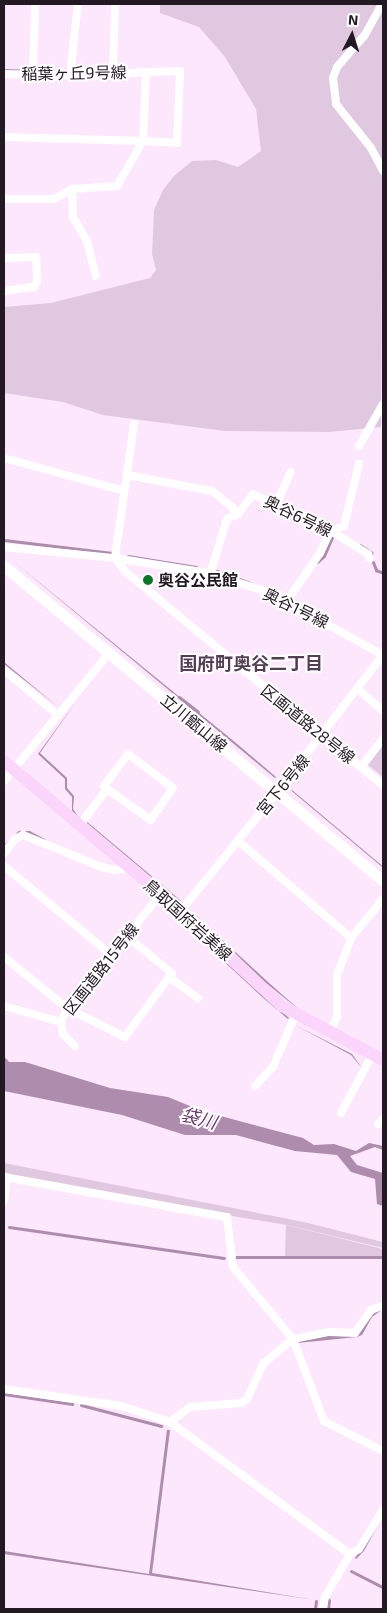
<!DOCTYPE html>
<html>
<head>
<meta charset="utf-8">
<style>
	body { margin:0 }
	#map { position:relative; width:387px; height:1613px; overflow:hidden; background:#fce7fc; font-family:"Exo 2","Noto Sans JP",sans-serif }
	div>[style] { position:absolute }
	.green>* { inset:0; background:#e0c9e0 }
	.water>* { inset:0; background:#ae8cae; transform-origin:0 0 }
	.stream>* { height:3px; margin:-1.5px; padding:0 1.5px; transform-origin:1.5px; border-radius:1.5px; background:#ae8cae }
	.street>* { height:8px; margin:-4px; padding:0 4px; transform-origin:4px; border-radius:4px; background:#fff }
	.secondary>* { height:11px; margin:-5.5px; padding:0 5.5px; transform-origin:5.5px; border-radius:5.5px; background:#fff }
	.primary>* { height:12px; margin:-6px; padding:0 6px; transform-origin:6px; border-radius:6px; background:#fbd5fb }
	.dots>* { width:14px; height:14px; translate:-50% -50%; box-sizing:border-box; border:2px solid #fff; border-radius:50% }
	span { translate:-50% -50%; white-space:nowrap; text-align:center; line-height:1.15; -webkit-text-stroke:4px #fff; paint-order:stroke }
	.street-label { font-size:16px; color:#221922 }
	.poi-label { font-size:16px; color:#221922; font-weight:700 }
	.left { translate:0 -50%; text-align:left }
	.neighbourhood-label { font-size:18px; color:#533e53; font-weight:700 }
	.water-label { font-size:18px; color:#6c3e6d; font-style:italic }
	.frame { position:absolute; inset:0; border:5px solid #221922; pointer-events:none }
	.north { position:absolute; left:327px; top:10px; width:50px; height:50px; -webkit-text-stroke:4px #fff; paint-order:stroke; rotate:5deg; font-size:14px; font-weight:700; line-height:20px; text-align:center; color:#221922 }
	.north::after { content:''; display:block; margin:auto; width:18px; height:22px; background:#221922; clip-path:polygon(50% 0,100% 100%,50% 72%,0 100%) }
</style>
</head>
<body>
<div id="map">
	<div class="green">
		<div style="clip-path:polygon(160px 4px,383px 4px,381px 427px,329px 432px,225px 431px,103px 415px,63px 402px,4px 393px,4px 307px,51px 303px,150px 278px,156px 270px,152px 254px,154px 210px,163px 190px,174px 176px,192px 161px,216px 160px,238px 167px,261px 151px,256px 109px,225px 57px,199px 27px,160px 13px)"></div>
		<div style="clip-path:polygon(383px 745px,383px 777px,368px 765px)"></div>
		<div style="clip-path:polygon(4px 1163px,304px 1222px,383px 1242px,383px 1248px,287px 1225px,159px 1204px,4px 1173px)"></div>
		<div style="clip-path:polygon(286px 1225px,383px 1249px,383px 1256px,285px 1257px)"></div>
	</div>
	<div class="water">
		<div style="clip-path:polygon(13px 561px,236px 743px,276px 777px,275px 778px)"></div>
		<div style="clip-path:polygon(4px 662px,57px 706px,4px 664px)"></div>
		<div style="clip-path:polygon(76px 702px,40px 753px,67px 778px,67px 788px,74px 796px,73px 809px,80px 819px,72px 811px,72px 797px,65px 789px,65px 779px,38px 754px)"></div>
		<div style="left:292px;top:790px;width:119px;height:1px;rotate:40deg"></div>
		<div style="left:86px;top:821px;width:124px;height:1px;rotate:40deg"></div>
		<div style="clip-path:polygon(163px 905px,289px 1018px,288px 1019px,261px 996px)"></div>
		<div style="clip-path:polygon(190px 910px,268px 982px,303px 1013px,266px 983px)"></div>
		<div style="clip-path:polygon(295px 1025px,352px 1054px,362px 1068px,351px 1055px)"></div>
		<div style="clip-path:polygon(4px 1056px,9px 1062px,25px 1062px,110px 1088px,168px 1097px,202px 1111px,303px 1138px,314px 1145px,334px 1144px,356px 1151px,369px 1143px,383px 1146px,383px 1150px,375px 1147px,350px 1156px,357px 1165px,383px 1173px,383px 1206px,377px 1204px,375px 1179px,351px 1172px,337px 1155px,295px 1151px,236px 1135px,185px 1135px,122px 1115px,4px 1091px)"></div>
		<div style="clip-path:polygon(383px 1309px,372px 1317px,362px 1335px,357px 1337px,298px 1343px,297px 1340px,330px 1335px,357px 1335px,371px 1315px)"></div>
		<div style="clip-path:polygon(167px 1430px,170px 1430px,152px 1573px,315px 1600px,4px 1554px,4px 1551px,149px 1574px)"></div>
		<div style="clip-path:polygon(383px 1516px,364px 1551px,356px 1559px,355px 1558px)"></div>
	</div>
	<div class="stream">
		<div style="left:4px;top:70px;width:26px;rotate:2deg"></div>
		<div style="left:4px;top:540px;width:109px;rotate:6.9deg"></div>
		<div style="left:360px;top:545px;width:14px;rotate:34deg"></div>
		<div style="left:128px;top:556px;width:69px;rotate:9.2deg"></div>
		<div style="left:317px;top:562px;width:9px;rotate:-41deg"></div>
		<div style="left:324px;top:556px;width:23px;rotate:-67deg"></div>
		<div style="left:373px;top:562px;width:9px;rotate:69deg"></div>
		<div style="left:376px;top:570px;width:8px;rotate:23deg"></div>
		<div style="left:217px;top:571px;width:35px;rotate:20deg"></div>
		<div style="left:179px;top:697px;width:24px;rotate:38deg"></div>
		<div style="left:4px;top:846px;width:21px;rotate:-43deg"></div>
		<div style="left:19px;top:832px;width:10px"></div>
		<div style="left:29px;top:832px;width:17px;rotate:28deg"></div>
		<div style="left:9px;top:1227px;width:217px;rotate:8.2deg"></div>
		<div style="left:234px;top:1257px;width:149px"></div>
		<div style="left:4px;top:1394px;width:69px;rotate:8.4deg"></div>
		<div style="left:81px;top:1405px;width:83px;rotate:14.7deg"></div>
		<div style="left:351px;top:1571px;width:36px;rotate:27deg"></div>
		<div style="left:315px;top:1609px;width:8px;rotate:-83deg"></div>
		<div style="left:328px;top:1609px;width:9px;rotate:-84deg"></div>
	</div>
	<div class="street">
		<div style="left:382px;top:4px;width:37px;rotate:119deg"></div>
		<div style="left:364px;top:36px;width:41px;rotate:131.1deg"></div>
		<div style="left:337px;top:67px;width:12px;rotate:110deg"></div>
		<div style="left:333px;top:78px;width:26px;rotate:83deg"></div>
		<div style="left:336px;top:104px;width:56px;rotate:51.5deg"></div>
		<div style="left:371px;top:148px;width:26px;rotate:62deg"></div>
		<div style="left:4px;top:74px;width:86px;rotate:1.3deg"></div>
		<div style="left:90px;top:76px;width:56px;rotate:-4.1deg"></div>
		<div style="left:146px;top:72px;width:69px;rotate:92.5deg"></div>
		<div style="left:143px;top:141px;width:139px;rotate:-178.4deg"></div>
		<div style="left:113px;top:74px;width:70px;rotate:-88.4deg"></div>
		<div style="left:33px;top:75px;width:71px;rotate:-88.4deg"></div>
		<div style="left:70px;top:76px;width:72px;rotate:-83.7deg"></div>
		<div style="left:72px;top:189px;width:28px;rotate:88deg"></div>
		<div style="left:73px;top:217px;width:28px;rotate:60deg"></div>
		<div style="left:87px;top:241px;width:36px;rotate:76deg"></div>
		<div style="left:4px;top:199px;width:50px"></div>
		<div style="left:54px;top:199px;width:21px;rotate:-29deg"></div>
		<div style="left:72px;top:189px;width:45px;rotate:-3.8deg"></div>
		<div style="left:117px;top:186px;width:52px;rotate:-60deg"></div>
		<div style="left:143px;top:141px;width:34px;rotate:3deg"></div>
		<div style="left:177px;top:143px;width:72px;rotate:-87.6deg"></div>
		<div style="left:180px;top:71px;width:34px;rotate:178deg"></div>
		<div style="left:4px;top:291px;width:30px;rotate:-8deg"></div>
		<div style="left:34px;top:287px;width:7px;rotate:-63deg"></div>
		<div style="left:37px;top:281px;width:24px;rotate:-92deg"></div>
		<div style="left:36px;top:257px;width:29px;rotate:178deg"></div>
		<div style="left:134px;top:424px;width:135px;rotate:98.1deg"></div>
		<div style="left:115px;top:558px;width:94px;rotate:9.2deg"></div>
		<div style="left:208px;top:573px;width:63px;rotate:17.6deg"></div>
		<div style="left:268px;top:592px;width:131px;rotate:28.7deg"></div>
		<div style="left:359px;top:446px;width:48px;rotate:-60.3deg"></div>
		<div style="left:4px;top:458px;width:125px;rotate:15.3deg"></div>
		<div style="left:127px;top:475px;width:86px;rotate:10.7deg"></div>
		<div style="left:212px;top:491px;width:27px;rotate:39deg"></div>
		<div style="left:233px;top:508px;width:8px;rotate:76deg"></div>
		<div style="left:276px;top:505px;width:36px;rotate:-66deg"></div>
		<div style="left:4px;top:547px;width:112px;rotate:5.7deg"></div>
		<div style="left:115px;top:558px;width:18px;rotate:52deg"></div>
		<div style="left:126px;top:572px;width:334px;rotate:39.7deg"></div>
		<div style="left:210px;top:574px;width:58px;rotate:-72.8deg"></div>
		<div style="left:227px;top:519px;width:12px;rotate:-24deg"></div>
		<div style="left:238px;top:514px;width:25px;rotate:-53deg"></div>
		<div style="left:253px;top:494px;width:92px;rotate:25.7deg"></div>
		<div style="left:336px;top:534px;width:38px;rotate:32deg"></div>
		<div style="left:368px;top:554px;width:5px;rotate:68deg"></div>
		<div style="left:287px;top:601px;width:58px;rotate:-55.5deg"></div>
		<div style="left:320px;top:553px;width:23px;rotate:-65deg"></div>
		<div style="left:330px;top:532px;width:15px;rotate:-23deg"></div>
		<div style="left:344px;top:526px;width:64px;rotate:-76.4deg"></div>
		<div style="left:4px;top:670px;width:70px;rotate:39.8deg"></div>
		<div style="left:359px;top:690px;width:32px;rotate:41deg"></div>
		<div style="left:361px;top:767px;width:36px;rotate:-52deg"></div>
		<div style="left:4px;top:781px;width:166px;rotate:-50.6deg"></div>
		<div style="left:80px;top:825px;width:45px;rotate:-53.1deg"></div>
		<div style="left:107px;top:789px;width:4px;rotate:-135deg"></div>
		<div style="left:104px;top:786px;width:40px;rotate:-53deg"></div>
		<div style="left:128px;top:754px;width:56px;rotate:37.1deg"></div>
		<div style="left:173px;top:788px;width:39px;rotate:125deg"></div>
		<div style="left:151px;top:820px;width:54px;rotate:-144.8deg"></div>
		<div style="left:238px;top:841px;width:149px;rotate:40.6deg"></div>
		<div style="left:351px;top:938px;width:50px;rotate:-50.6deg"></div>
		<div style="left:4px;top:853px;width:18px;rotate:-52deg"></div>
		<div style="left:15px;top:839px;width:9px;rotate:-27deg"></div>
		<div style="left:23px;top:835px;width:85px;rotate:22.1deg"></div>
		<div style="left:102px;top:867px;width:12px;rotate:14deg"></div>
		<div style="left:114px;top:870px;width:16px;rotate:-7deg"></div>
		<div style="left:4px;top:866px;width:138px;rotate:39.7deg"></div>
		<div style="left:180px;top:912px;width:162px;rotate:-51deg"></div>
		<div style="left:282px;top:786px;width:165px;rotate:-52.4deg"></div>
		<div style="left:4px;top:957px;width:81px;rotate:39deg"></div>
		<div style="left:67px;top:1008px;width:65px;rotate:26.6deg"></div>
		<div style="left:125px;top:1037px;width:79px;rotate:-53.7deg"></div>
		<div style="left:172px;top:973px;width:60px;rotate:-141deg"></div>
		<div style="left:169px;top:977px;width:36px;rotate:36deg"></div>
		<div style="left:4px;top:1006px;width:59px;rotate:15.7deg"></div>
		<div style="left:61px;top:1022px;width:15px;rotate:-67deg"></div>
		<div style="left:67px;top:1008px;width:148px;rotate:-50.5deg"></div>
		<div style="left:61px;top:1022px;width:12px;rotate:81deg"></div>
		<div style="left:63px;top:1034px;width:17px;rotate:45deg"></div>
		<div style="left:329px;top:1034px;width:19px;rotate:-65deg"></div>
		<div style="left:337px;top:1017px;width:42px;rotate:-90deg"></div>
		<div style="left:337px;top:975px;width:40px;rotate:-69deg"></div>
		<div style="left:255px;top:1086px;width:26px;rotate:-47deg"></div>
		<div style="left:273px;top:1067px;width:56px;rotate:-66.7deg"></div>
		<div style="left:341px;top:1113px;width:66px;rotate:-61.9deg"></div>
		<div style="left:378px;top:1124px;width:7px;rotate:-45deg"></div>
		<div style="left:4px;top:1177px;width:227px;rotate:10.2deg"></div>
		<div style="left:227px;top:1217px;width:50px;rotate:83.2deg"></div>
		<div style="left:233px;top:1267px;width:94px;rotate:50.2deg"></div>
		<div style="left:293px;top:1339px;width:88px;rotate:69.3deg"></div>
		<div style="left:324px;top:1421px;width:66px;rotate:27deg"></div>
		<div style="left:4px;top:1200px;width:23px;rotate:-83deg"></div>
		<div style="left:4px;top:1389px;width:119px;rotate:8.2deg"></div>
		<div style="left:122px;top:1406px;width:51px;rotate:18.4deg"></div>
		<div style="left:170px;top:1422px;width:223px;rotate:36.3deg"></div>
		<div style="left:170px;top:1422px;width:25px;rotate:-37deg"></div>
		<div style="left:190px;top:1407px;width:51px;rotate:-4.5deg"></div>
		<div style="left:241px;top:1403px;width:7px;rotate:-34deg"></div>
		<div style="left:247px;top:1399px;width:40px;rotate:-65deg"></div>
		<div style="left:264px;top:1363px;width:38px;rotate:-40deg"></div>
		<div style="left:293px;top:1339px;width:37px;rotate:-11deg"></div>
		<div style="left:329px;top:1332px;width:26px;rotate:2deg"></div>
		<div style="left:355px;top:1333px;width:29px;rotate:-55deg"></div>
		<div style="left:372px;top:1309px;width:11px;rotate:-15deg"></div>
		<div style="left:323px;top:1609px;width:12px;rotate:-81deg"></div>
		<div style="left:325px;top:1597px;width:50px;rotate:-59.8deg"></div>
		<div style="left:350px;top:1554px;width:10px;rotate:-29deg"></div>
		<div style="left:359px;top:1549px;width:46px;rotate:-58.4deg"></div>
	</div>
	<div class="secondary">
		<div style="left:4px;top:566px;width:493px;rotate:39.7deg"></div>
	</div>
	<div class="primary">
		<div style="left:4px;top:761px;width:206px;rotate:40.3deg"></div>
		<div style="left:161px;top:894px;width:165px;rotate:42.8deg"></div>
		<div style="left:282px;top:1006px;width:115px;rotate:28.1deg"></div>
	</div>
	<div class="dots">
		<div style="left:148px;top:580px;background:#0b7427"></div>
	</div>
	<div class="street-label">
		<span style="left:74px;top:73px;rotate:-1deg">稲葉ヶ丘9号線</span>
		<span style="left:298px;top:516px;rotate:26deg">奥谷6号線</span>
		<span style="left:296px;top:608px;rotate:26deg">奥谷1号線</span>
		<span style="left:194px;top:723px;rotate:40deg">立川甑山線</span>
		<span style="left:308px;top:724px;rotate:39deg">区画道路28号線</span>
		<span style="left:283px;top:785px;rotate:-51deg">宮下6号線</span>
		<span style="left:188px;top:920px;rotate:42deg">鳥取国府岩美線</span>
		<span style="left:101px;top:969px;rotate:-52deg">区画道路15号線</span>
	</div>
	<div class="poi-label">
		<span class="left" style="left:158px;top:580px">奥谷公民館</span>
	</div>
	<div class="neighbourhood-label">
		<span style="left:251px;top:663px">国府町奥谷二丁目</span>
	</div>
	<div class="water-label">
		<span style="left:199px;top:1118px;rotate:15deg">袋川</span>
	</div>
	<div class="frame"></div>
	<div class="north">N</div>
</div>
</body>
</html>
